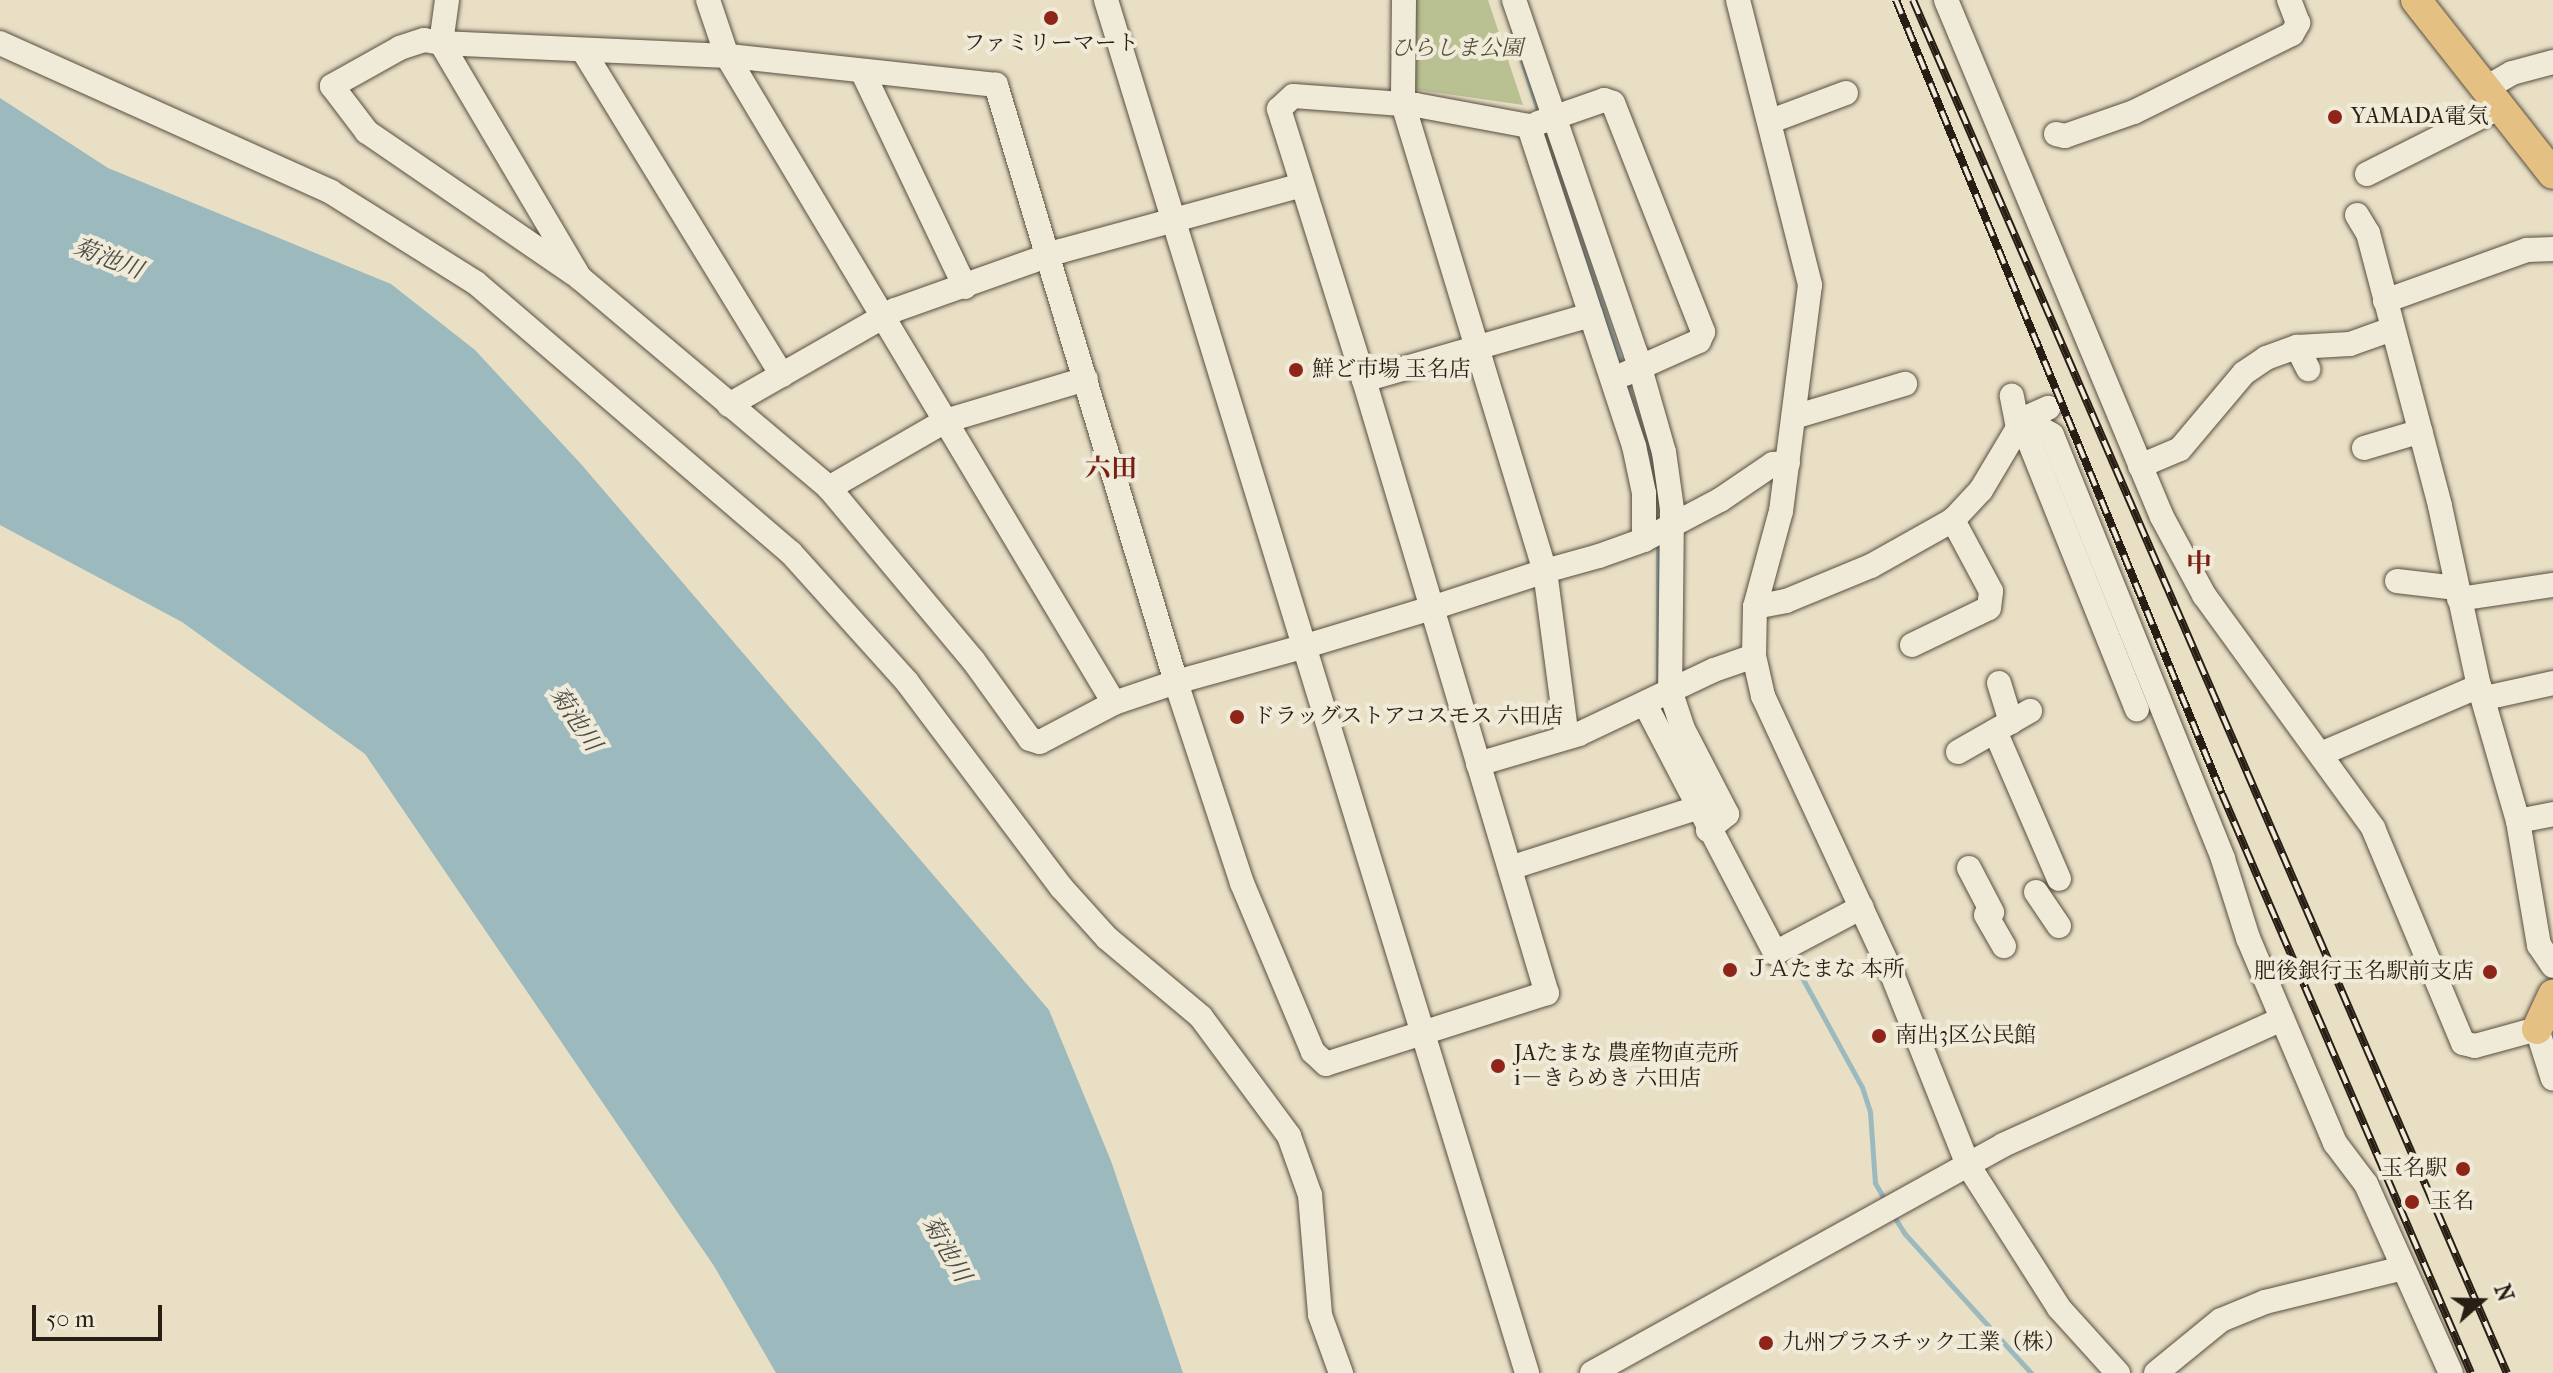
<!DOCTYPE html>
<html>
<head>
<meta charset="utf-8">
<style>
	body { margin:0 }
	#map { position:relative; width:2553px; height:1373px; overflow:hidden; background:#e8dfc5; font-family:"IM FELL French Canon","Noto Serif JP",serif }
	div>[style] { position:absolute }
	.green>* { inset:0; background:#b9c192 }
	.water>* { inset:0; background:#9cbabe }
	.stream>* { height:5px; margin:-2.5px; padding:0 2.5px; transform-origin:2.5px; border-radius:2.5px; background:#9cbabe }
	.roads { filter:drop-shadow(0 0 2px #594e40) drop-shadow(0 0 2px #594e40) }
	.minor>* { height:24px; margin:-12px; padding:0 12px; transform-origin:12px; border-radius:12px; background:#f0ead9 }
	.major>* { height:30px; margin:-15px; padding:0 15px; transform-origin:15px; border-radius:15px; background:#e4c082 }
	.rail>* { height:8px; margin-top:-4px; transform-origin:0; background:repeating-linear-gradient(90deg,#f0ead9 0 15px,#291e14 0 30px); box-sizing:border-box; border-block:2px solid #291e14 }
	.dots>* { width:22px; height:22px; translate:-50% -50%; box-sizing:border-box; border:4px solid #f0ead9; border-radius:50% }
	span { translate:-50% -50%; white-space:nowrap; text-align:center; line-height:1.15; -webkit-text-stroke:8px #f0ead9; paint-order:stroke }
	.poi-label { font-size:22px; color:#291e14 }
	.left { translate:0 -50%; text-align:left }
	.right { translate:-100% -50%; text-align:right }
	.park-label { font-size:22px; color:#544f3a; font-style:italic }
	.water-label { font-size:24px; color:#4c4d47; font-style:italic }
	.quarter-label { font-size:26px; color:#7a1f14; font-weight:700 }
	.north { position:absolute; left:2441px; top:1261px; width:80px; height:80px; -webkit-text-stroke:6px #f0ead9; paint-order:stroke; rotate:70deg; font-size:22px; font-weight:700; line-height:32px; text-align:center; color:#291e14 }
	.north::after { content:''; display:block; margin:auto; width:28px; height:36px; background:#291e14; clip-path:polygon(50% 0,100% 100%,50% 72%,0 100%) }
	.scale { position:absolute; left:32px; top:1305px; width:130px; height:36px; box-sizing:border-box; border:4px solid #291e14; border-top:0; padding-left:10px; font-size:24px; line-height:28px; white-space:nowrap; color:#291e14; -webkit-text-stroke:6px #f0ead9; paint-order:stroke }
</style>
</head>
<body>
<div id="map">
	<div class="green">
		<div style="clip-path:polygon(1411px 0,1488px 0,1523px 105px,1412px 89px)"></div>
	</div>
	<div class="water">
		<div style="clip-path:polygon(0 98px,108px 168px,391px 284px,475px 350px,581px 464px,1049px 1010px,1111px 1161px,1183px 1373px,776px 1373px,714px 1266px,365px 754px,182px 622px,0 525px)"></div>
	</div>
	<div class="stream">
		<div style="left:1512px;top:30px;width:90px;rotate:72deg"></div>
		<div style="left:1544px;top:129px;width:250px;rotate:71.9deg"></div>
		<div style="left:1626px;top:380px;width:94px;rotate:72.7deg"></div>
		<div style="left:1654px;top:470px;width:56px;rotate:85.9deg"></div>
		<div style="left:1658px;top:690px;width:150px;rotate:-90deg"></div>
		<div style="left:1788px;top:952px;width:154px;rotate:61.3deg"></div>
		<div style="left:1862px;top:1087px;width:26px;rotate:72deg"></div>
		<div style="left:1870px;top:1112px;width:71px;rotate:86deg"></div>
		<div style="left:1875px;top:1183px;width:22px;rotate:60deg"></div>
		<div style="left:1893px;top:1215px;width:22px;rotate:58deg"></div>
		<div style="left:1905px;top:1234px;width:188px;rotate:47.8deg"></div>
	</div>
	<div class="roads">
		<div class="minor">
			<div style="left:447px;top:0;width:43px;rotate:97.9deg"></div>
			<div style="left:441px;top:43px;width:17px;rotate:-170deg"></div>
			<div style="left:424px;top:40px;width:25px;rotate:162deg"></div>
			<div style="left:400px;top:48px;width:78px;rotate:150.8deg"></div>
			<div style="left:332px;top:86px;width:58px;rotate:52.7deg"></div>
			<div style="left:367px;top:132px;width:251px;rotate:34.4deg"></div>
			<div style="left:708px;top:0;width:59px;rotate:71.3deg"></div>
			<div style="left:727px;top:56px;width:754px;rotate:59.11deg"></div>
			<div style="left:1106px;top:0;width:1436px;rotate:72.95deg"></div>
			<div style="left:1404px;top:0;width:104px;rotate:90.6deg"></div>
			<div style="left:1403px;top:104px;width:488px;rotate:73.1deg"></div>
			<div style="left:1545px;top:571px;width:167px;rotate:82.5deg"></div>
			<div style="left:1514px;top:0;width:374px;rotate:71deg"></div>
			<div style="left:1636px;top:354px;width:102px;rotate:74.1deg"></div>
			<div style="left:1664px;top:452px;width:58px;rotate:82deg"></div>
			<div style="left:1672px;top:509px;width:181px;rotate:90.6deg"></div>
			<div style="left:1670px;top:690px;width:41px;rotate:71.6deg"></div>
			<div style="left:1683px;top:729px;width:96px;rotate:62.6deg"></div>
			<div style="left:1727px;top:814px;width:25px;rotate:140deg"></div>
			<div style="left:1738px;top:0;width:294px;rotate:75.8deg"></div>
			<div style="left:1810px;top:285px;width:228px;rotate:97.3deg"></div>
			<div style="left:1781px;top:511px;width:99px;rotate:105.2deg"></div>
			<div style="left:1755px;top:607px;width:49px;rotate:91.2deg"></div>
			<div style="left:1754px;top:656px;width:41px;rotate:77.3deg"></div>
			<div style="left:1763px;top:696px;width:301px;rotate:65.1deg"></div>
			<div style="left:1890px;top:969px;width:211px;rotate:68.3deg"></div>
			<div style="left:1968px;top:1165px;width:169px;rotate:57.5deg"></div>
			<div style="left:2059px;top:1308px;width:88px;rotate:47.8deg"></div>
			<div style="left:1946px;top:0;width:560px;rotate:67.33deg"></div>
			<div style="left:2162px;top:517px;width:89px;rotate:61.7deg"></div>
			<div style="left:2204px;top:595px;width:288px;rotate:54deg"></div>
			<div style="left:2373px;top:828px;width:233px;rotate:67.3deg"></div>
			<div style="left:2463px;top:1043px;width:12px;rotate:14deg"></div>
			<div style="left:2475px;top:1046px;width:64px;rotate:-15.3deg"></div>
			<div style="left:2537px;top:1029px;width:52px;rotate:72.3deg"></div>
			<div style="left:0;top:43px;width:363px;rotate:24.2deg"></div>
			<div style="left:331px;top:192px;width:171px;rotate:32.1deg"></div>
			<div style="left:476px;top:283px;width:415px;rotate:40.6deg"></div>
			<div style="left:791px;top:553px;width:173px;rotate:48deg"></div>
			<div style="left:907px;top:682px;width:256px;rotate:53.1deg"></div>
			<div style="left:1061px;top:887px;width:69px;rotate:48deg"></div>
			<div style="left:1107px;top:938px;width:123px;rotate:40deg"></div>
			<div style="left:1201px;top:1017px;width:148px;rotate:53.5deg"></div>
			<div style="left:1289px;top:1136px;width:63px;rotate:70.4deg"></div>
			<div style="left:1310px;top:1195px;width:120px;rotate:85.2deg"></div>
			<div style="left:1320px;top:1315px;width:62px;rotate:70.1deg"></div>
			<div style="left:584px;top:52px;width:379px;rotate:58.5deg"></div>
			<div style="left:863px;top:73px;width:237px;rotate:64.5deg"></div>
			<div style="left:2486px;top:88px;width:30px;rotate:-30deg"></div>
			<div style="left:2512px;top:73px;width:42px;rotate:-15deg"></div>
			<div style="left:1771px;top:121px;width:80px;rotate:-20.5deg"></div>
			<div style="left:1538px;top:123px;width:70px;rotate:-19.2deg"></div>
			<div style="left:1604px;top:100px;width:9px;rotate:18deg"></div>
			<div style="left:1613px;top:103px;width:246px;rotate:68.5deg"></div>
			<div style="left:1703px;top:332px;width:10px;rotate:114deg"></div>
			<div style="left:1699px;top:341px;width:81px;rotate:156deg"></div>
			<div style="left:2056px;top:134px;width:9px;rotate:13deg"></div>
			<div style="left:2065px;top:136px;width:73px;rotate:-19.2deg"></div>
			<div style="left:2134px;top:112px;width:176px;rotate:-26.3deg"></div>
			<div style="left:2292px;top:34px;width:13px;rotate:-61deg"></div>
			<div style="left:2298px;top:23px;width:25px;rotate:-111deg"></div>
			<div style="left:2367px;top:174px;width:149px;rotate:-26.7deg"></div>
			<div style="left:2357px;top:215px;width:21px;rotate:59deg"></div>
			<div style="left:2368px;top:233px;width:282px;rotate:75.2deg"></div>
			<div style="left:2440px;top:506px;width:184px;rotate:77.8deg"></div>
			<div style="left:2479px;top:686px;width:141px;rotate:73.9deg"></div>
			<div style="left:2518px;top:821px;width:126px;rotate:80.4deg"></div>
			<div style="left:2539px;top:945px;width:25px;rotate:56deg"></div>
			<div style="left:2385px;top:301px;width:151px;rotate:-19.8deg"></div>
			<div style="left:2527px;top:250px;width:26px;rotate:-2deg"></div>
			<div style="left:2297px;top:347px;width:25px;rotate:63deg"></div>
			<div style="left:1364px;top:380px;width:236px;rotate:-16deg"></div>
			<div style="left:729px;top:405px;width:191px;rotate:-29.8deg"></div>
			<div style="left:895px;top:310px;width:176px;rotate:-19.6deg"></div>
			<div style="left:1061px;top:251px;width:250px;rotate:-15.3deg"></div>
			<div style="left:1794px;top:417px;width:116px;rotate:-16.6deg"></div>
			<div style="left:2021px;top:420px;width:30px;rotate:-24deg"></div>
			<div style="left:2018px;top:428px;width:20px;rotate:-3deg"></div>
			<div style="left:2038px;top:427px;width:16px;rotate:30deg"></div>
			<div style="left:2052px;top:435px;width:457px;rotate:68deg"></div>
			<div style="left:2223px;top:859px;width:83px;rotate:72.4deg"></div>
			<div style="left:2248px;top:938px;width:223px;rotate:67deg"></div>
			<div style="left:2335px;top:1143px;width:51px;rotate:52.9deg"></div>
			<div style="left:2366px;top:1184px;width:207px;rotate:65.8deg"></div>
			<div style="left:2025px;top:431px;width:300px;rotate:68.1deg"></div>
			<div style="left:2364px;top:448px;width:59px;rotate:-16.6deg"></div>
			<div style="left:2140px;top:466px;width:43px;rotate:-23deg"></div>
			<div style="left:2180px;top:449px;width:99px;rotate:-49.9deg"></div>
			<div style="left:2244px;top:373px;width:27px;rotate:-34deg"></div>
			<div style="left:2266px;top:358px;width:33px;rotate:-20deg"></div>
			<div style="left:2297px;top:347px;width:53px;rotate:-3.2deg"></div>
			<div style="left:2350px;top:344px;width:45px;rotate:-19.7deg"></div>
			<div style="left:829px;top:488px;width:134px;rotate:-30deg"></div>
			<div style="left:945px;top:421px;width:147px;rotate:-16.6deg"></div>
			<div style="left:1644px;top:540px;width:47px;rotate:-90deg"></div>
			<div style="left:1644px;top:493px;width:48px;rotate:-102deg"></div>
			<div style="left:1634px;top:446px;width:337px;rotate:-108.2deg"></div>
			<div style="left:1529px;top:126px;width:115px;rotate:-169.5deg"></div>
			<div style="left:1416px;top:105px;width:123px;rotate:-175.8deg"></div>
			<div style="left:1293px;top:96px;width:19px;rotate:137deg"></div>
			<div style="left:1279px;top:109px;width:284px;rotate:72.6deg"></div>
			<div style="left:1364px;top:380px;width:238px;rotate:73.4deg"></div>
			<div style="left:1432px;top:608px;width:402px;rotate:73.4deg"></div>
			<div style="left:1547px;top:993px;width:232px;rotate:162.2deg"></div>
			<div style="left:1326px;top:1064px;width:18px;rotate:-137deg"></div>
			<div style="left:1313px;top:1052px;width:183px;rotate:-112.8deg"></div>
			<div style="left:1242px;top:883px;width:212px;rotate:-108.2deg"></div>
			<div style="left:1176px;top:682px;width:624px;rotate:-106.78deg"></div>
			<div style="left:996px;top:85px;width:271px;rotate:-173.8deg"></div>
			<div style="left:727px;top:56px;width:286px;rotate:-177.4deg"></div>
			<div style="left:441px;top:43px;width:273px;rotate:59.4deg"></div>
			<div style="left:580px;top:278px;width:326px;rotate:40.1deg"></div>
			<div style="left:829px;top:488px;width:224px;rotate:50.1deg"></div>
			<div style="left:973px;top:660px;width:97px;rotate:54.2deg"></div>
			<div style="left:1030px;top:739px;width:10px;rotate:17deg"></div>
			<div style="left:1040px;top:742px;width:84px;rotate:-27.8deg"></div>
			<div style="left:1114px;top:703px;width:65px;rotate:-18.7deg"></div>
			<div style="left:1176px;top:682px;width:135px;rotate:-15.5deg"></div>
			<div style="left:1306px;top:646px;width:132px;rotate:-16.8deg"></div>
			<div style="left:1432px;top:608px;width:119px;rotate:-18.1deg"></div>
			<div style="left:1545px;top:571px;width:56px;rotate:-15.5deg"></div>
			<div style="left:1599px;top:556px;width:48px;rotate:-19.6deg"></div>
			<div style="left:1644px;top:540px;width:86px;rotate:-27.8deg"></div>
			<div style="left:1720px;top:500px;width:64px;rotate:-34.2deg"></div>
			<div style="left:1773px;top:464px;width:15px;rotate:-4deg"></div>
			<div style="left:2397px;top:581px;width:60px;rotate:6.7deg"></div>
			<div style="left:2459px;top:599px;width:95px;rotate:-8.5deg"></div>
			<div style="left:1755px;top:607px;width:32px;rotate:-11deg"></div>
			<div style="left:1786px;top:601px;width:92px;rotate:-22.4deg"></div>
			<div style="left:1871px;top:566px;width:94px;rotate:-29.3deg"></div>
			<div style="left:1953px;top:520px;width:41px;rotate:-47deg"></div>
			<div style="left:1981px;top:490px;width:72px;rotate:-59.2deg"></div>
			<div style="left:2018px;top:428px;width:33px;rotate:-101deg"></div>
			<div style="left:1912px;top:645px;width:85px;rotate:-25.7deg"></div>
			<div style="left:1989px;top:608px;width:17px;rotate:-83deg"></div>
			<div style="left:1991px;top:591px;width:81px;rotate:-118.2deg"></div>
			<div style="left:1999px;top:683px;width:41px;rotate:72.9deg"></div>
			<div style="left:2485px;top:698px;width:70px;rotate:-12.4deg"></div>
			<div style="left:1645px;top:704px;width:281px;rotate:62.4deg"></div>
			<div style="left:1775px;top:953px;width:98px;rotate:-27.9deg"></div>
			<div style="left:1995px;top:731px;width:161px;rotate:66.6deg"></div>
			<div style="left:1958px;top:752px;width:83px;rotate:-29.7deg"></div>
			<div style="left:2323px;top:753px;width:170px;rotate:-23.2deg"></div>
			<div style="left:1478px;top:764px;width:105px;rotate:-16.5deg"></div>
			<div style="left:1579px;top:734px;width:149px;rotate:-25.4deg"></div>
			<div style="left:1714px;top:670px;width:42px;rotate:-19.3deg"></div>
			<div style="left:2518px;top:821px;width:36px;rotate:-11deg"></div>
			<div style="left:1510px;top:868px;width:196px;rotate:-17.8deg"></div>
			<div style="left:1969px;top:868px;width:50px;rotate:62.4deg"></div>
			<div style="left:2036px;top:892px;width:41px;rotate:55.9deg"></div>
			<div style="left:1986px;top:915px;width:36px;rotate:60deg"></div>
			<div style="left:1592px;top:1373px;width:470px;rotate:-29deg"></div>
			<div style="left:2003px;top:1145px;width:306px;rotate:-24.3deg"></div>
			<div style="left:2156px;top:1373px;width:84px;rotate:-39.2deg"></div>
			<div style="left:2221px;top:1320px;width:48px;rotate:-22.2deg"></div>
			<div style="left:2265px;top:1302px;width:142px;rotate:-13.8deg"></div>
		</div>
		<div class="major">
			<div style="left:2416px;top:0;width:221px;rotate:51.8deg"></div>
			<div style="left:2537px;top:1029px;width:38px;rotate:-65deg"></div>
		</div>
	</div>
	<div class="rail">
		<div style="left:1896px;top:0;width:858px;rotate:67.68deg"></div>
		<div style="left:2222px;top:794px;width:630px;rotate:66.73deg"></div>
		<div style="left:1913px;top:0;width:1496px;rotate:66.61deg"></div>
	</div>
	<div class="dots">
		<div style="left:1051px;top:18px;background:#8f2418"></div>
		<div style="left:2335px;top:117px;background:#8f2418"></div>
		<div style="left:1296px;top:370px;background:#8f2418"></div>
		<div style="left:1237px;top:717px;background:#8f2418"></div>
		<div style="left:1730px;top:970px;background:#8f2418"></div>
		<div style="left:2490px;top:972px;background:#8f2418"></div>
		<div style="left:1879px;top:1036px;background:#8f2418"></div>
		<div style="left:1498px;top:1066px;background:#8f2418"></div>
		<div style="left:2463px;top:1169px;background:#8f2418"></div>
		<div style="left:2412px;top:1202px;background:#8f2418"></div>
		<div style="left:1766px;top:1343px;background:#8f2418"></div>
	</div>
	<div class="poi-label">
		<span style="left:1051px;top:44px">ファミリーマート</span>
		<span class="left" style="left:2351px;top:117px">YAMADA電気</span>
		<span class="left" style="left:1312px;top:370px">鮮ど市場 玉名店</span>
		<span class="left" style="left:1253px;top:717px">ドラッグストアコスモス 六田店</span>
		<span class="left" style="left:1746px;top:970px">ＪＡたまな 本所</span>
		<span class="right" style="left:2474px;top:972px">肥後銀行玉名駅前支店</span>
		<span class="left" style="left:1895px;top:1036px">南出3区公民館</span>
		<span class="left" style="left:1514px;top:1066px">JAたまな 農産物直売所<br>i－きらめき 六田店</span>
		<span class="right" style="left:2447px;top:1169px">玉名駅</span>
		<span class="left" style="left:2430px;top:1202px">玉名</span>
		<span class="left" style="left:1782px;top:1343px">九州プラスチック工業（株）</span>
	</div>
	<div class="park-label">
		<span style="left:1457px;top:49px">ひらしま公園</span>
	</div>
	<div class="water-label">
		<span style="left:108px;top:259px;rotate:21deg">菊池川</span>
		<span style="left:575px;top:719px;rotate:56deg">菊池川</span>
		<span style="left:946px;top:1249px;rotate:60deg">菊池川</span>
	</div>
	<div class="quarter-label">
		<span style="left:1111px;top:469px">六田</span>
		<span style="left:2199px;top:564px">中</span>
	</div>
	<div class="north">N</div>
	<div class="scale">50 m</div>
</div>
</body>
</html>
